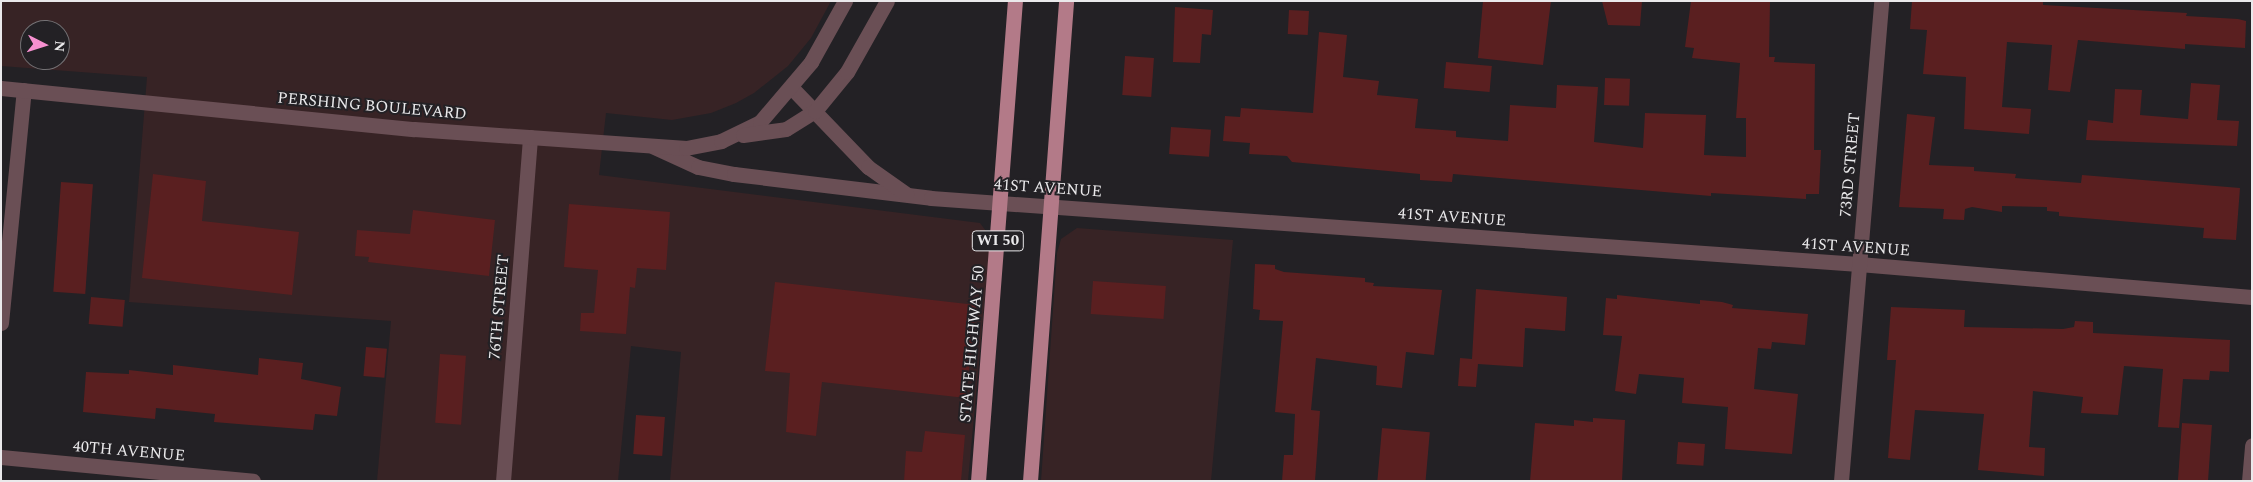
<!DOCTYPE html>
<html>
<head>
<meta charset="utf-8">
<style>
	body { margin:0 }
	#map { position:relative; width:2253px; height:482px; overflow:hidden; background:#232125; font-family:Spectral,serif }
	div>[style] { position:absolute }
	.commercial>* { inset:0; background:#372325 }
	.building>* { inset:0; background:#5a1f20; transform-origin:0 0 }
	.minor>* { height:15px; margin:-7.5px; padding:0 7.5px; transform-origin:7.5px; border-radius:7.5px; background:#6a4f55 }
	.tertiary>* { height:15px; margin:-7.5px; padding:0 7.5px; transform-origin:7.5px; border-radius:7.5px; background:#6a4f55 }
	.primary>* { height:15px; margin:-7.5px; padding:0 7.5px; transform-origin:7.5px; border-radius:7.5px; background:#b37a88 }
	span { translate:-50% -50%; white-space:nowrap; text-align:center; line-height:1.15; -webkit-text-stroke:4px #232125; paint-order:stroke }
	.shield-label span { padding:1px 4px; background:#232125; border:1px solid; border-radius:4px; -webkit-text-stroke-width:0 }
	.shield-label { font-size:15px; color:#eae9eb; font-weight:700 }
	.street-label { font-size:16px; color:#eae9eb }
	.frame { position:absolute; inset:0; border:2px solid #eae9eb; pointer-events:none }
	.north { position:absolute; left:20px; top:20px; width:50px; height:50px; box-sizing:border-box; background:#232125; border:1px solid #737174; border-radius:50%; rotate:95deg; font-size:14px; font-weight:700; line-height:20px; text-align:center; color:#eae9eb }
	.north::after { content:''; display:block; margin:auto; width:18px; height:22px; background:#f690d0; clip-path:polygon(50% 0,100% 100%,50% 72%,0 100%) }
</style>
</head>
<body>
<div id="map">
	<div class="commercial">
		<div style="clip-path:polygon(evenodd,1px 1px,831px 1px,811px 38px,788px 66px,754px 93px,736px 103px,711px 113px,672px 120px,606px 113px,599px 175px,980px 223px,989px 235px,990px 244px,968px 481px,670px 481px,681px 352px,631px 346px,618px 481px,377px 481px,391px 321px,129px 302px,147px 77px,1px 66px,1px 1px,30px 30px,60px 30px,60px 60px,30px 60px,30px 30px)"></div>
		<div style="clip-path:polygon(1077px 228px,1233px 240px,1211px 481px,1041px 481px,1057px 253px,1061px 239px)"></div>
	</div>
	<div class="building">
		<div style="clip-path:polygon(1483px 1px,1551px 1px,1543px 65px,1478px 58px)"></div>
		<div style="clip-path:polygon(1602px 1px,1642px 1px,1640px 26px,1608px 25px)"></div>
		<div style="clip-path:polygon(1691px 1px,1770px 1px,1769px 57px,1775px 57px,1774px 62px,1815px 64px,1814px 150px,1821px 150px,1819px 194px,1806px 194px,1806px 199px,1711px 193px,1711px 196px,1453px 174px,1452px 182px,1420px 180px,1420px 174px,1292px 162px,1287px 156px,1249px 154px,1250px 143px,1223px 141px,1225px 116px,1240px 117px,1241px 108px,1313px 113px,1319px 32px,1347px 35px,1343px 77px,1379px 81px,1377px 95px,1418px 99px,1415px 128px,1456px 131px,1456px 137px,1508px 141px,1510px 105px,1556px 108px,1557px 85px,1598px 87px,1594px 142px,1643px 148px,1645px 113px,1706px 115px,1704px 155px,1746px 157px,1746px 118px,1736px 118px,1740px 63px,1692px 58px,1694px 48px,1685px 47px)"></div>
		<div style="clip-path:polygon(1912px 1px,2043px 1px,2043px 5px,2187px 13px,2186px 16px,2238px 19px,2246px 21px,2245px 48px,2185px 44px,2185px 49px,2078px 40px,2070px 92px,2048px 90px,2052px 45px,2007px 42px,2002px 107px,2031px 109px,2029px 134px,1964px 129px,1966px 77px,1923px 74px,1927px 30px,1910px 29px)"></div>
		<div style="clip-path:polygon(1175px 7px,1213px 10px,1211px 35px,1202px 34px,1200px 63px,1173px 62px)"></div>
		<div style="left:1289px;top:10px;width:20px;height:24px;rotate:3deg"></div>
		<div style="left:1125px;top:56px;width:29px;height:39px;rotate:4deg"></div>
		<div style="left:1446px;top:62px;width:46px;height:26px;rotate:5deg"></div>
		<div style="left:1605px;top:78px;width:25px;height:27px;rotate:2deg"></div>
		<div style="clip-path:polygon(2191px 83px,2220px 85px,2217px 120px,2239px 121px,2237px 146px,2086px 140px,2088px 120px,2113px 123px,2115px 89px,2142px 90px,2140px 115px,2188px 119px)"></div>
		<div style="clip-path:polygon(1907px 114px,1935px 117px,1929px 165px,1974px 167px,1974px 171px,2016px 174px,2015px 178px,2081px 183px,2082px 175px,2240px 188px,2236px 240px,2203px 238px,2204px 228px,2059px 216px,2059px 212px,2047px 211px,2047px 207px,2002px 206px,2002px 212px,1972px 207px,1965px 209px,1964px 220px,1943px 219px,1944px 209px,1899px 207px)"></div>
		<div style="left:1171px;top:127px;width:40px;height:27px;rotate:4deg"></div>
		<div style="clip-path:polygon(153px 174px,206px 181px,202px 221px,299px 232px,292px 295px,142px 278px)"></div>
		<div style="left:61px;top:182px;width:32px;height:110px;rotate:4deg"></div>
		<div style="clip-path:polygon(569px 204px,670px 212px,666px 270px,637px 268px,635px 288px,630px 287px,626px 334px,580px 331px,581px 313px,594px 313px,598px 270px,564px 267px)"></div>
		<div style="clip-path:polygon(413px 210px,495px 220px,489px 276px,368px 262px,369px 257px,355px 256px,357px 230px,410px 234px)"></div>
		<div style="clip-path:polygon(1255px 264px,1275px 265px,1275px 269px,1284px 272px,1365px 278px,1365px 282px,1374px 283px,1373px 286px,1442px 290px,1434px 355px,1406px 352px,1402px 388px,1376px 385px,1377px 366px,1316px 358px,1311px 410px,1320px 411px,1315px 481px,1282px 481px,1284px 455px,1293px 455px,1295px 414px,1275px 412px,1283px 321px,1259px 320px,1260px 310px,1253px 309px)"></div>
		<div style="left:1093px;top:281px;width:73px;height:33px;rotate:4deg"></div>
		<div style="clip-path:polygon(775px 282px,976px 305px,966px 398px,822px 382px,816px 436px,786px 432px,790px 373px,765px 371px)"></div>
		<div style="clip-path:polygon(1476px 289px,1567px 297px,1565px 331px,1525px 328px,1523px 367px,1478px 364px,1476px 387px,1458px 386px,1460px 358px,1472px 359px)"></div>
		<div style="clip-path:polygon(1617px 295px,1700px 304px,1700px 300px,1722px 302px,1733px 305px,1732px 308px,1808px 314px,1805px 345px,1772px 342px,1771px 349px,1758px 348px,1754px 389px,1798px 394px,1792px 454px,1725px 449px,1728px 407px,1682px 403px,1684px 378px,1639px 374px,1636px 394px,1615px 391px,1622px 336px,1603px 335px,1606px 298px,1617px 299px)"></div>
		<div style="left:91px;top:297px;width:34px;height:27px;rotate:5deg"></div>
		<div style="clip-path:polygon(1891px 307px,1965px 310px,1964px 327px,2063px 329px,2074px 327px,2075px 321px,2093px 322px,2093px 333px,2230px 340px,2229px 372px,2210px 371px,2209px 380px,2183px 379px,2179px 428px,2158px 427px,2163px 369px,2124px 366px,2118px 415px,2081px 413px,2083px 397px,2033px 391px,2029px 447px,2045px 448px,2044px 476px,1978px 470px,1984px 414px,1915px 410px,1910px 460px,1888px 458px,1896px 360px,1887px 360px)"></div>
		<div style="left:366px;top:347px;width:21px;height:29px;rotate:5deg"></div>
		<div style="left:440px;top:354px;width:26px;height:69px;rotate:4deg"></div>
		<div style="clip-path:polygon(259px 358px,303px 363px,301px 379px,341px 387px,337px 416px,315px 414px,313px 430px,214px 422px,215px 414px,156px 408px,155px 419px,83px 412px,86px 372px,129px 374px,129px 370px,173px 375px,173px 365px,258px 375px)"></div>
		<div style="left:636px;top:415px;width:29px;height:39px;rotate:4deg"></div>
		<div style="clip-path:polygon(1593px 418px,1625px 420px,1622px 481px,1530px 481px,1535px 423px,1574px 426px,1574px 420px,1593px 422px)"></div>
		<div style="left:2182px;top:423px;width:30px;height:58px;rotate:4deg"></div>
		<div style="left:1382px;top:428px;width:48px;height:53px;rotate:5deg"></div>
		<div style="clip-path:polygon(925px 431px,965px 435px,961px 481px,904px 481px,906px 451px,922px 452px)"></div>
		<div style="left:1678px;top:442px;width:27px;height:22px;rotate:4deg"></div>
	</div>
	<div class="minor">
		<div style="left:654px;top:147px;width:48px;rotate:24.4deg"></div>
		<div style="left:698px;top:167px;width:37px;rotate:11deg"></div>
		<div style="left:734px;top:174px;width:198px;rotate:6.9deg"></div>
		<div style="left:931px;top:198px;width:930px;rotate:4.07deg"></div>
		<div style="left:1859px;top:264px;width:394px;rotate:4.8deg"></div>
		<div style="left:1px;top:323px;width:234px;rotate:-84.4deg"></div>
		<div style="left:1px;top:457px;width:253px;rotate:5.4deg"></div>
		<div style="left:503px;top:481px;width:345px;rotate:-85.5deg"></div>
		<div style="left:1841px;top:481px;width:482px;rotate:-85.2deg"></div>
		<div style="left:2249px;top:481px;width:36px;rotate:-85deg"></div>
	</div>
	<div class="tertiary">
		<div style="left:791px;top:87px;width:111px;rotate:46.1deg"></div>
		<div style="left:868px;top:167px;width:47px;rotate:35.4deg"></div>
		<div style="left:1px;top:88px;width:415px;rotate:5.7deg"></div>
		<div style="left:414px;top:129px;width:273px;rotate:4deg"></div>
		<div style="left:686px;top:148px;width:36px;rotate:-11deg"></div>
		<div style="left:721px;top:141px;width:43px;rotate:-26deg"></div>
		<div style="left:760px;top:122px;width:79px;rotate:-49.6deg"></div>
		<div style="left:811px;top:62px;width:70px;rotate:-60.9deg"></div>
		<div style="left:743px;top:135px;width:43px;rotate:-7.9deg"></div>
		<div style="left:786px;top:129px;width:34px;rotate:-32deg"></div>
		<div style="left:815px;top:111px;width:50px;rotate:-50.6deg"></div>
		<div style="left:847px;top:72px;width:81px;rotate:-60.6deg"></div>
	</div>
	<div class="primary">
		<div style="left:978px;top:481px;width:481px;rotate:-85.6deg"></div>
		<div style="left:1030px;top:481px;width:481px;rotate:-85.7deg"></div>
	</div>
	<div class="shield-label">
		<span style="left:998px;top:241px">WI 50</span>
	</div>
	<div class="street-label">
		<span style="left:372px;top:106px;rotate:5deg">PERSHING BOULEVARD</span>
		<span style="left:1850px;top:165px;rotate:-85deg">73RD STREET</span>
		<span style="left:1048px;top:188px;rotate:4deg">41ST AVENUE</span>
		<span style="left:1452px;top:217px;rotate:4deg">41ST AVENUE</span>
		<span style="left:1856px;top:247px;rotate:4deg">41ST AVENUE</span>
		<span style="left:499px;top:307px;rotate:-85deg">76TH STREET</span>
		<span style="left:972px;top:344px;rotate:-85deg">STATE HIGHWAY 50</span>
		<span style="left:129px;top:451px;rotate:5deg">40TH AVENUE</span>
	</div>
	<div class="frame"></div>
	<div class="north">N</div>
</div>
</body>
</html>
